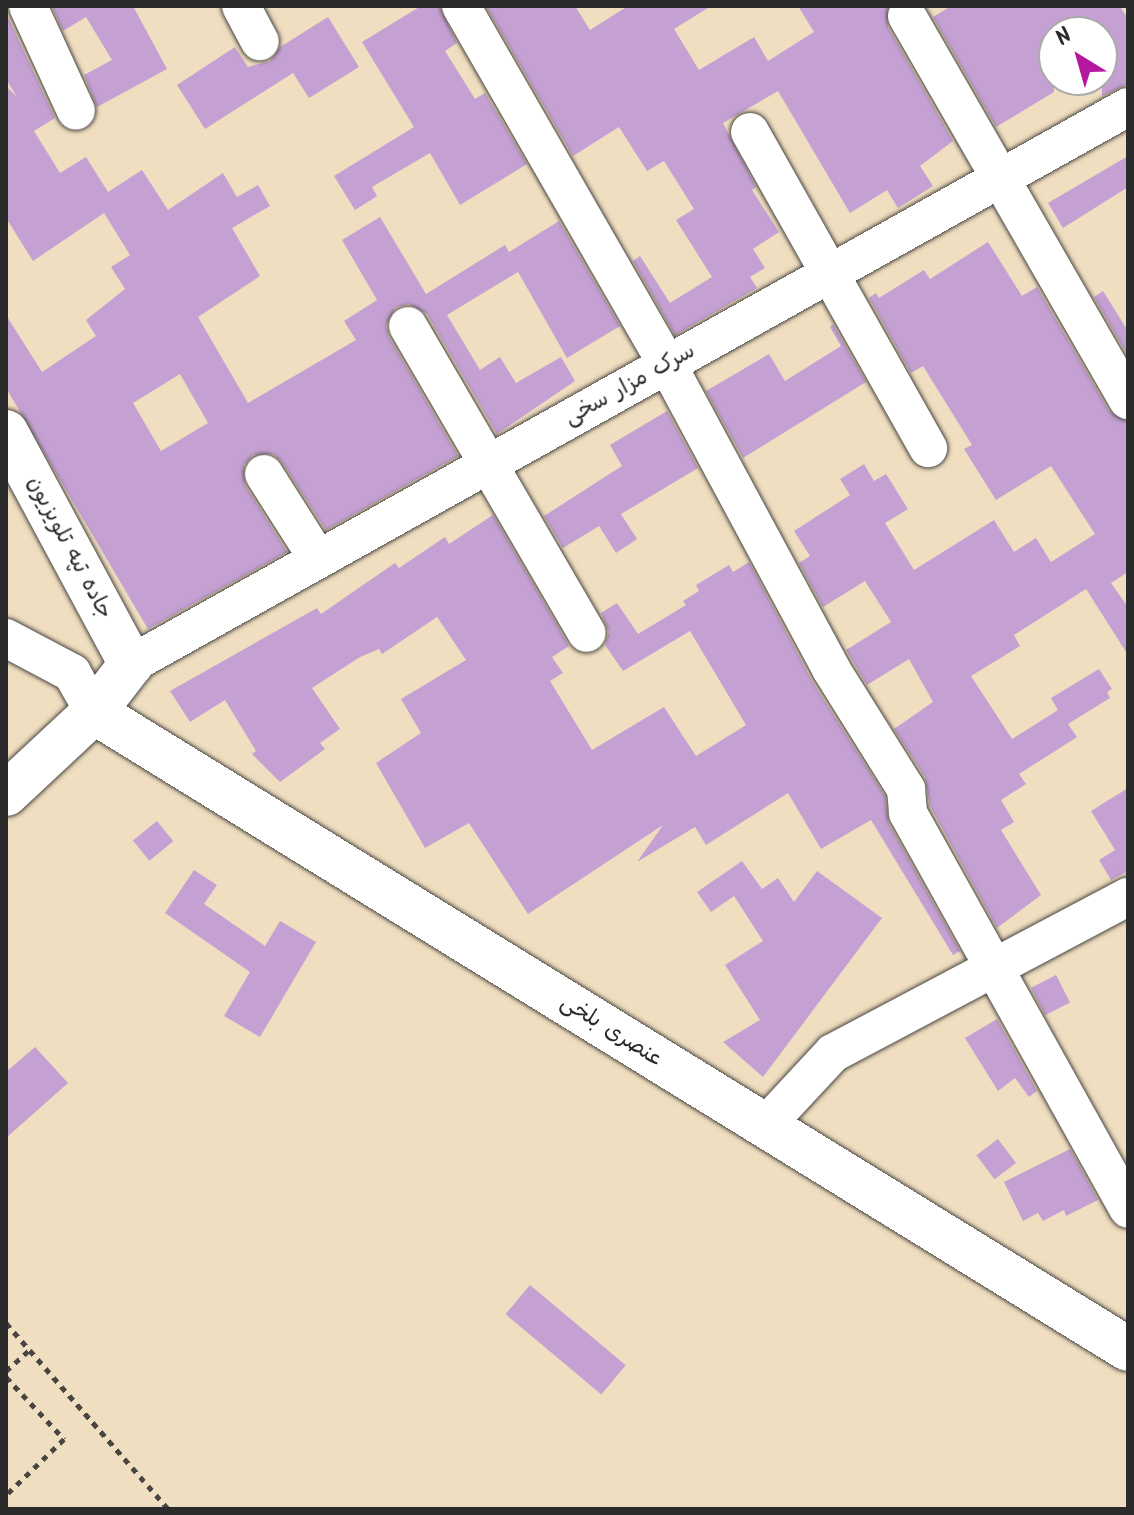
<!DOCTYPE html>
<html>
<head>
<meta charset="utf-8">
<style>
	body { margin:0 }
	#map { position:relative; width:1134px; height:1515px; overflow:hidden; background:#f0dec0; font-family:Kalam,"Playpen Sans Arabic",sans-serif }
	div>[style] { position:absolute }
	.building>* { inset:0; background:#c5a1d3; transform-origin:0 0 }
	.path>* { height:5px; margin-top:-2.5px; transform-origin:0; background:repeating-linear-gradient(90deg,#494641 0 6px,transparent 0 12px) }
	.roads { filter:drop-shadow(0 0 2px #494641) drop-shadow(0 0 2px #494641) }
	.street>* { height:38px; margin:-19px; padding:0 19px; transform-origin:19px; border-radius:19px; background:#fff }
	.secondary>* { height:44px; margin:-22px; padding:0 22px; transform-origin:22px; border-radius:22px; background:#fff }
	span { translate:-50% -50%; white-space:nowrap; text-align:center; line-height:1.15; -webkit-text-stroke:7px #fff; paint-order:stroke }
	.street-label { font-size:22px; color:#2b2b2b }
	.frame { position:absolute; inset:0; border:8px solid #2b2b2b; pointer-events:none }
	.north { position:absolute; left:1038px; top:16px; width:80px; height:80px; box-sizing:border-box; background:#fff; border:2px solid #aaa; border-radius:50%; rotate:323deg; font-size:22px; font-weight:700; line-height:32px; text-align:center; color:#2b2b2b }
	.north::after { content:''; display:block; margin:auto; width:28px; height:36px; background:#b5179e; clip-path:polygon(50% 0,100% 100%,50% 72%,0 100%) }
</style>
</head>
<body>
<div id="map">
	<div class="building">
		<div style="clip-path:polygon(52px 6px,133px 6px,167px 69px,97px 107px,84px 75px,112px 60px,86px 17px,63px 31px)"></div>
		<div style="clip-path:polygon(421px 6px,439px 6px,457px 43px,445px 51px,475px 99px,485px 93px,527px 164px,460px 205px,430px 153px,372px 187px,377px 196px,355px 210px,334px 176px,414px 127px,362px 42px)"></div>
		<div style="clip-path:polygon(486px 6px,575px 6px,590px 30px,628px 6px,711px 6px,674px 29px,699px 70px,754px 37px,768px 61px,814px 32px,798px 6px,888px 6px,888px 27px,953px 141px,920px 166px,933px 186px,898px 208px,887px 190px,850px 213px,778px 91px,723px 123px,756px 187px,752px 190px,779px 232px,753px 249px,765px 268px,750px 277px,757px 288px,675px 335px,633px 261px,640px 256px,670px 303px,712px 277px,676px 220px,694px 209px,664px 161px,647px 171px,619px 127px,573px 156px)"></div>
		<div style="clip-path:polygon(951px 6px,1120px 6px,1128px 19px,1128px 84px,1102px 96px,1102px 32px,1054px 32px,1054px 92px,996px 127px,933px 17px)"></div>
		<div style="clip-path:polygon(evenodd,6px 13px,55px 118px,34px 131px,60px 173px,86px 157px,108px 192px,142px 170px,168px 210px,223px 173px,237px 197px,258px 185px,270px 206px,232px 228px,260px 276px,198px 317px,248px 403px,356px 340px,344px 321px,377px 300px,342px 240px,380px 217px,426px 294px,505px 245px,509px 252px,559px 221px,620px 326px,567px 358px,518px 272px,447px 315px,480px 370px,500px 357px,516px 383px,561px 357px,575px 381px,497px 434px,427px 314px,409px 304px,396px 307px,386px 325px,389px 337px,458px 456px,326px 530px,282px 462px,273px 454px,253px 455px,244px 465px,245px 485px,287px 552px,148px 629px,6px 388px,6px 315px,42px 372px,96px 336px,86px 320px,125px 289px,111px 267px,130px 255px,104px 213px,33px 261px,6px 218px,6px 86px,17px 97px,6px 79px,6px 13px,180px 374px,208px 423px,161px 451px,133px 403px,180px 374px)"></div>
		<div style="clip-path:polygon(328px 17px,359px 67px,309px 98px,293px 73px,205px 129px,177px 85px,235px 47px,248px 67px,270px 61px,280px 47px)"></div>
		<div style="clip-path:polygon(1128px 156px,1128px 187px,1063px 228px,1048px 203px)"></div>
		<div style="clip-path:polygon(988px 242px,1022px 296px,1037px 287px,1109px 411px,1128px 422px,1128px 572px,1111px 583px,1128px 607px,1128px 655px,1086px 589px,1014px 635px,1020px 646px,971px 676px,1012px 739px,1058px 710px,1051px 698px,1099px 669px,1112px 689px,1107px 692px,1110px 698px,1068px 724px,1077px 737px,1019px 774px,1026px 784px,1001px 800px,1014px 822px,1001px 830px,1041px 895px,997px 928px,930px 806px,925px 777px,894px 729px,933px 702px,909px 659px,867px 685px,846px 650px,891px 622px,865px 581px,823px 607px,799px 563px,810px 556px,794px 531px,850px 495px,840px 479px,864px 464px,874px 481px,886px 474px,908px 509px,885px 523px,914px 570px,994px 520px,1014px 552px,1036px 538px,1051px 562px,1095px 534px,1051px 466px,996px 500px,964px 449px,972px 445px,923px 366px,911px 373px,869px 298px,876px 293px,879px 298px,924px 270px,930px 279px)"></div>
		<div style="clip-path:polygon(1103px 291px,1128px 331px,1128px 356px,1094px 297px)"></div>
		<div style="clip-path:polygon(833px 324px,866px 382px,743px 458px,706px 391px,769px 354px,785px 381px,841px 346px,830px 327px)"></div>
		<div style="clip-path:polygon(667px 411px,698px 468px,621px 514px,637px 539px,616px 553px,599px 526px,563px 548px,544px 516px,622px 466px,610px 445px)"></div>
		<div style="clip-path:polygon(493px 515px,569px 646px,552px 657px,563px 673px,550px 681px,592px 750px,664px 707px,696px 756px,746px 725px,690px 631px,623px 671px,605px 645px,609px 632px,601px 613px,617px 603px,638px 634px,686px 605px,683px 601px,699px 591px,696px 585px,729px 565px,733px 572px,749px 562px,812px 681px,885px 796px,889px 824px,960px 951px,953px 955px,871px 820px,821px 849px,788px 793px,706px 845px,695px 827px,637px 862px,663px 825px,528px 914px,469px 823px,425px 848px,376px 763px,421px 733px,401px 699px,466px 660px,437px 617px,382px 654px,379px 649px,360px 657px,312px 688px,340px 729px,320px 743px,325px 749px,280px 782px,252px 754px,256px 751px,225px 700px,190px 722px,170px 691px,317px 608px,321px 614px,395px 563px,399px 568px,445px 537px,449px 544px)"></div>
		<div style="clip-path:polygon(1128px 788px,1128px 871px,1111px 880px,1099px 860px,1115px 850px,1091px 811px)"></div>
		<div style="left:157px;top:821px;width:26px;height:31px;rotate:51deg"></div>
		<div style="clip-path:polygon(742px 861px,762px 889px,778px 878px,794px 902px,817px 871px,882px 918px,763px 1077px,723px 1042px,760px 1020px,725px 965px,763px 941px,734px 896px,711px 912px,697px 892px)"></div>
		<div style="clip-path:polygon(194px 870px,217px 885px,204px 904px,265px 946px,280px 921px,316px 942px,260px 1037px,224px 1016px,250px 972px,165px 913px)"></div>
		<div style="left:1056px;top:975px;width:31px;height:28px;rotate:63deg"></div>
		<div style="clip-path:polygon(997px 1019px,1037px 1091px,1029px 1097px,1015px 1078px,998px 1091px,965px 1038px)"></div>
		<div style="clip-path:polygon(35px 1047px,68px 1083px,6px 1138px,6px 1072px)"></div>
		<div style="left:998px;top:1139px;width:30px;height:27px;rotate:53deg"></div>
		<div style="clip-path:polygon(1070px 1149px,1098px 1200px,1066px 1216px,1064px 1210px,1043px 1221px,1038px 1213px,1023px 1221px,1004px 1182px)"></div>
		<div style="left:530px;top:1285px;width:125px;height:38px;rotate:40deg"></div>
	</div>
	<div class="path">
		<div style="left:6px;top:1323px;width:247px;rotate:48.9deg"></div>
		<div style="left:6px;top:1371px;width:31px;rotate:-42deg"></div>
		<div style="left:6px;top:1377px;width:85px;rotate:46.9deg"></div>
		<div style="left:64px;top:1439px;width:81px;rotate:136deg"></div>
	</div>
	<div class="roads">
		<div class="street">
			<div style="left:28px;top:6px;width:115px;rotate:65.4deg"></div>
			<div style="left:241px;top:6px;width:40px;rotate:62deg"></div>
			<div style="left:461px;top:6px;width:413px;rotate:60.1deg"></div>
			<div style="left:667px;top:364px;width:346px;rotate:61.7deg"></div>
			<div style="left:831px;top:669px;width:142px;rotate:58deg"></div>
			<div style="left:906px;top:789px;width:24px;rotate:85deg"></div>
			<div style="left:908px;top:813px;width:453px;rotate:60.9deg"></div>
			<div style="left:907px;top:16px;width:443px;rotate:60.1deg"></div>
			<div style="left:750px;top:132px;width:363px;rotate:60.6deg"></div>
			<div style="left:408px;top:326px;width:355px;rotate:59.8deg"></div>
			<div style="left:264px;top:474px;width:101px;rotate:57.6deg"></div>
			<div style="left:6px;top:638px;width:75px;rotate:27.9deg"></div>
			<div style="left:72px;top:673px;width:45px;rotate:60.6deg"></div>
			<div style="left:131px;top:664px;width:1142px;rotate:-29.19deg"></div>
			<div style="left:766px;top:1125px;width:98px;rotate:-47.1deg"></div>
			<div style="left:833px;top:1053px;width:334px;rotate:-27.9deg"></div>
		</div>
		<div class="secondary">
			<div style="left:6px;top:432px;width:264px;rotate:61.7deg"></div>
			<div style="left:131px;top:664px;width:61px;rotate:127.6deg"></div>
			<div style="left:94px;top:712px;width:120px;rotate:137deg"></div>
			<div style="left:94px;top:712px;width:1214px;rotate:31.64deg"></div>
		</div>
	</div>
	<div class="street-label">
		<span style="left:630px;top:385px;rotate:-29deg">سرک مزار سخی</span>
		<span style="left:69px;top:548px;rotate:62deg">جاده تپه تلویزیون</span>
		<span style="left:611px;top:1031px;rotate:32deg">عنصری بلخی</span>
	</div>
	<div class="frame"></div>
	<div class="north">N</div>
</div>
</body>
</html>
